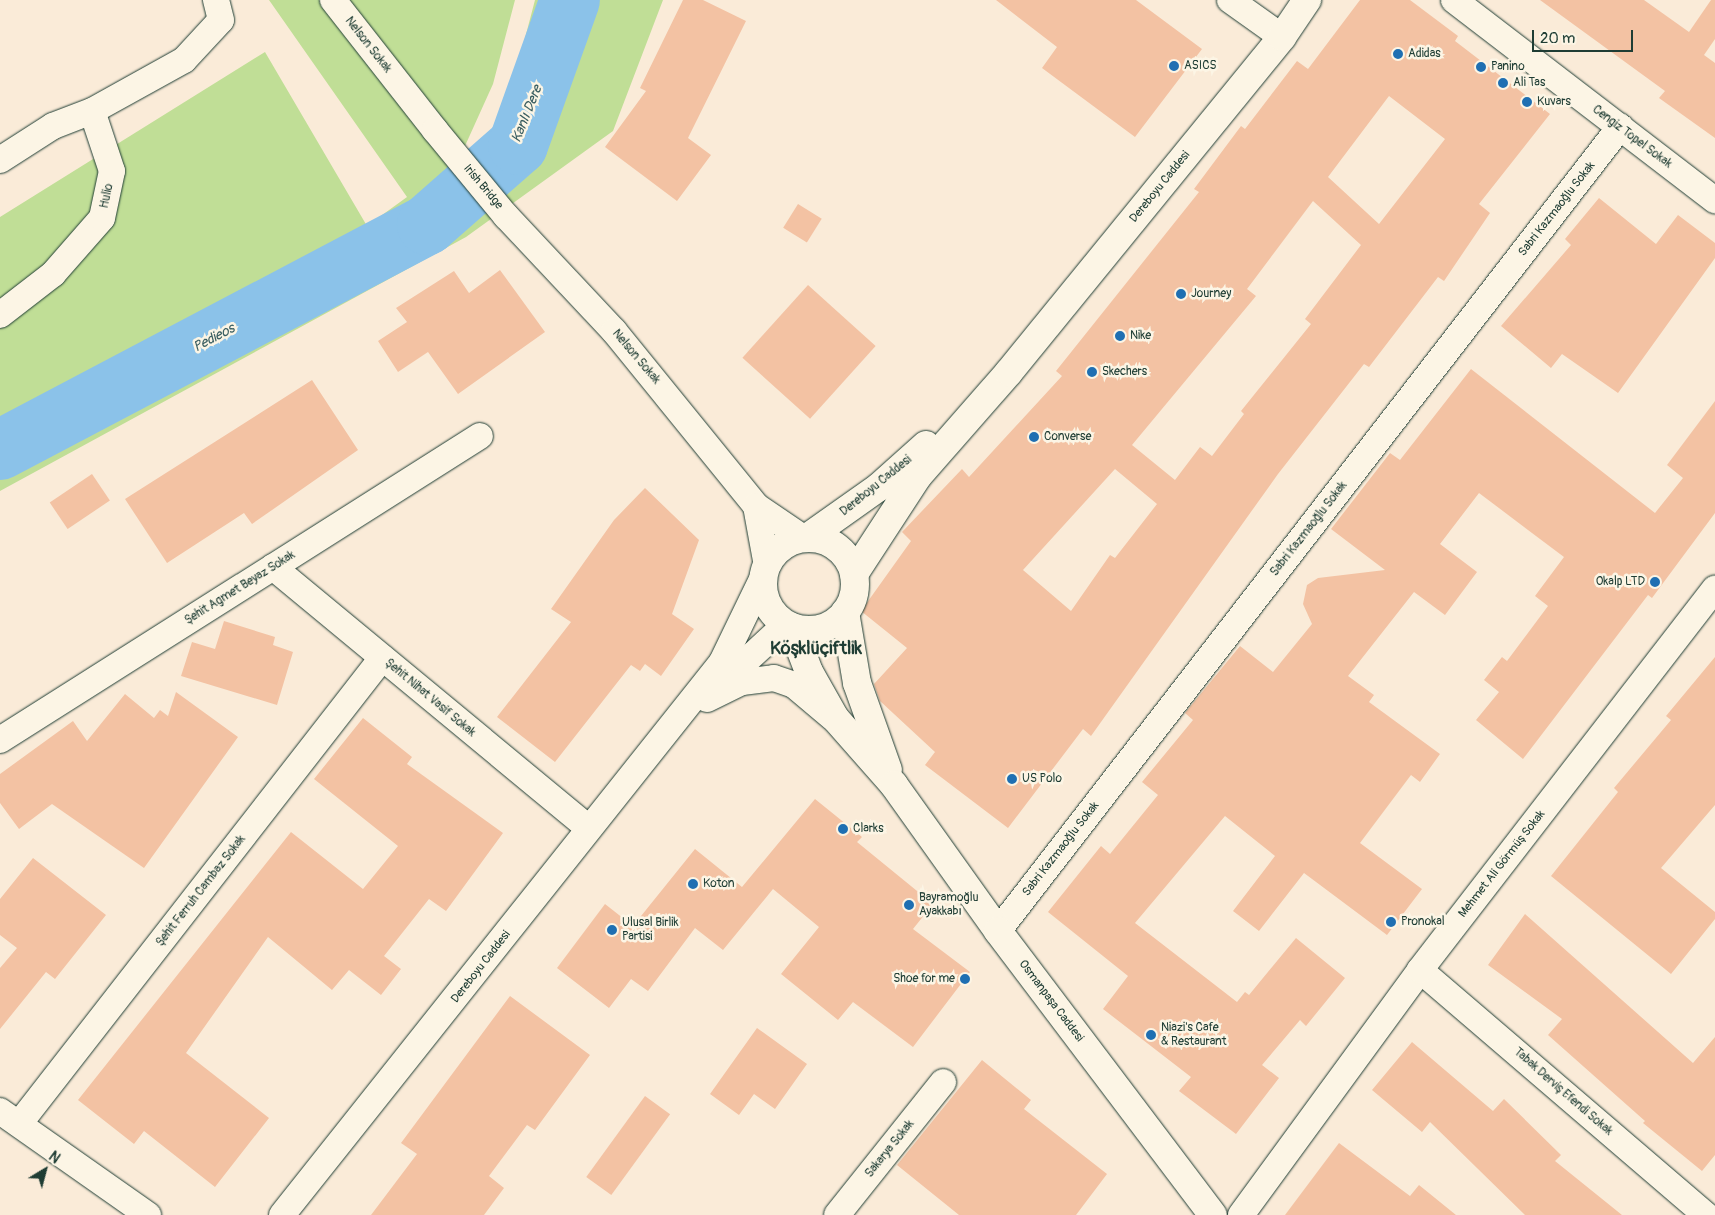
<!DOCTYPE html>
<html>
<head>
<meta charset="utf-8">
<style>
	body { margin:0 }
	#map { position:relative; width:1715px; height:1215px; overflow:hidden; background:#faebd8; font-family:Pangolin,sans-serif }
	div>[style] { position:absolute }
	.green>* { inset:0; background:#c0de96 }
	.river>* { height:60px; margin:-30px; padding:0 30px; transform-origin:30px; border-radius:30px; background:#8bc2e9 }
	.building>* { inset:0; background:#f3c2a3; transform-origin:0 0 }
	.roads { filter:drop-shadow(0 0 1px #1f3d34) drop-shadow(0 0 1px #1f3d34) }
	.street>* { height:26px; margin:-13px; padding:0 13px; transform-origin:13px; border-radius:13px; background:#fcf5e5 }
	.primary>* { height:28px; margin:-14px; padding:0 14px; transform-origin:14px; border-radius:14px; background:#fcf5e5 }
	.primary>.ring { margin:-14px; padding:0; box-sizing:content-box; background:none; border:28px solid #fcf5e5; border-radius:50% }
	.dots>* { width:14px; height:14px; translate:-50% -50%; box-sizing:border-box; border:2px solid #fcf5e5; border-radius:50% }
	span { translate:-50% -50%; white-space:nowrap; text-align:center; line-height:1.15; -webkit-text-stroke:5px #fcf5e5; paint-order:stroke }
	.street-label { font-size:12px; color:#1f3d34 }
	.poi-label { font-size:12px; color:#1f3d34 }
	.left { translate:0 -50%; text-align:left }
	.right { translate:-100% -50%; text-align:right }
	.water-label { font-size:14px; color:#3a5e61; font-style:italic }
	.district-label { font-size:18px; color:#1f3d34; font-weight:700 }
	.north { position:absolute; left:20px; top:1145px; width:50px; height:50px; -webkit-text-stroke:4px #fcf5e5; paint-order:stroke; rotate:37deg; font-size:14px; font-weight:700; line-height:20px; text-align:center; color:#1f3d34 }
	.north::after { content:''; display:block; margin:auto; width:18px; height:22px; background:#1f3d34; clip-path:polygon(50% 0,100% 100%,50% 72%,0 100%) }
	.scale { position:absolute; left:1532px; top:30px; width:101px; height:22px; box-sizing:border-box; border:2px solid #1f3d34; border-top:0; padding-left:6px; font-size:15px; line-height:18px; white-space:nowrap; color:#1f3d34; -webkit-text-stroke:4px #fcf5e5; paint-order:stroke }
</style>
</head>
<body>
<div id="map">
	<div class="green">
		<div style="clip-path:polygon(269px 0,515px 0,493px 84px,460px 157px,495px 130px,513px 84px,535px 0,663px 0,613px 131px,466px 237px,0 491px,0 217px,265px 52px,367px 226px,407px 197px)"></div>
	</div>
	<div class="river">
		<div style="left:0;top:450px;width:483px;rotate:-27.8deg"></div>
		<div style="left:427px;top:225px;width:121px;rotate:-41.3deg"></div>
		<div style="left:518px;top:145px;width:154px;rotate:-70.3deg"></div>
	</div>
	<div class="building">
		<div style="clip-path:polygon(683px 0,703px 0,746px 21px,688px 138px,711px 155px,677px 201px,605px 147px,646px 91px,640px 88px)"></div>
		<div style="clip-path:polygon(996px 0,1136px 0,1202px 49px,1135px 137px,1042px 68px,1057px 47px)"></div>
		<div style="clip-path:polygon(evenodd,1360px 0,1410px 0,1458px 36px,1455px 41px,1550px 114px,1479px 204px,1490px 213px,1444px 281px,1438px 277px,1369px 367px,1364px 364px,1278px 474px,1091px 736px,1083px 729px,1008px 828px,925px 765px,935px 752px,880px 701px,874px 684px,907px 648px,861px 611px,911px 541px,902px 532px,962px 469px,969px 477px,1062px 376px,1056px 371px,1199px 192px,1194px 189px,1241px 126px,1245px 129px,1297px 61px,1308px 69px,1360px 0,1389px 96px,1445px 139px,1379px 224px,1328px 177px,1389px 96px,1360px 0,1313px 201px,1361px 245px,1305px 319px,1311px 324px,1241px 411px,1244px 414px,1212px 456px,1200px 447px,1175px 480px,1132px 445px,1256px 296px,1247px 289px,1313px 201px,1360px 0,1115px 469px,1157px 504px,1115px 558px,1110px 555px,1071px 611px,1023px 570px,1115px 469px)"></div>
		<div style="clip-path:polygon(1540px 0,1644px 0,1689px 32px,1711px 0,1715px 0,1715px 39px,1704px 55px,1715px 63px,1715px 138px,1659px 98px,1665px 91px)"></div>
		<div style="clip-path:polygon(1599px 198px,1656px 244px,1678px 215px,1715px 243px,1715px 258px,1618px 393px,1562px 354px,1551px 368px,1501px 326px,1571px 245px,1565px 239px)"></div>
		<div style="left:798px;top:204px;width:28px;height:28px;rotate:32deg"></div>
		<div style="clip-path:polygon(500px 270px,545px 332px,458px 394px,428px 352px,398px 372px,378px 341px,407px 322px,396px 308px,454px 271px,469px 293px)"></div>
		<div style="left:808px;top:285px;width:91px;height:98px;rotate:42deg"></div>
		<div style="clip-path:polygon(1471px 369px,1655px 513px,1683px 478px,1667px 465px,1715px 401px,1715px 513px,1652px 598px,1648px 595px,1523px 759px,1476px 720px,1499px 692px,1484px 680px,1502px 657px,1507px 661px,1548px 606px,1535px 596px,1564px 557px,1479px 493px,1440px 544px,1477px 572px,1445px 615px,1414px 592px,1348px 676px,1374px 695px,1369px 702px,1440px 754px,1420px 782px,1411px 775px,1360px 843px,1422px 889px,1387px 935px,1304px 873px,1259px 931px,1233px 911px,1275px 856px,1225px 816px,1135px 923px,1237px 1002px,1245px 992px,1249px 995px,1296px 938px,1345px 978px,1306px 1026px,1300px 1020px,1262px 1065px,1279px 1078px,1236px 1134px,1179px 1091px,1191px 1077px,1103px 1009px,1128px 976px,1048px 912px,1101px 846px,1110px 854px,1158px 795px,1142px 782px,1193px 720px,1185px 713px,1240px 646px,1273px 672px,1312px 624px,1303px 604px,1307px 585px,1318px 578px,1385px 570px,1331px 529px,1390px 453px,1400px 460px)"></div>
		<div style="clip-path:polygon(312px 380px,358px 450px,252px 524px,244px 513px,167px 563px,125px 499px)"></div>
		<div style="left:92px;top:474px;width:32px;height:51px;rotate:56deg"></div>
		<div style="clip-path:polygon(645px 488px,699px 540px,672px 614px,694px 629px,661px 676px,645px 664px,640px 671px,631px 665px,555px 762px,497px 717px,571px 622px,551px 609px,614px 520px)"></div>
		<div style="clip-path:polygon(224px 621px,275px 637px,273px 645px,293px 652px,277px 705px,181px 676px,192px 642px,215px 649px)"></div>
		<div style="clip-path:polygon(1715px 657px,1715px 805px,1661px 868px,1715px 912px,1715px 919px,1671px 974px,1551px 876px,1618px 792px,1614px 788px,1671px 720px,1666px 716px)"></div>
		<div style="clip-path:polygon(176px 692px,238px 737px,144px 868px,52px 804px,19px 829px,0 803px,0 774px,73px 721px,87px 741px,125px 694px,154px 718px,160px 710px,168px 716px)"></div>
		<div style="clip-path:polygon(363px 718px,412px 757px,407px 764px,503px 833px,446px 911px,429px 899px,384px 956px,401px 969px,381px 995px,349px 970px,332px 990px,268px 937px,186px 1053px,269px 1118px,215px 1187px,144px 1131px,134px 1144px,78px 1100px,291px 832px,363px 889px,398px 846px,314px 779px)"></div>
		<div style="clip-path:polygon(815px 799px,862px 837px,857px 842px,933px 904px,913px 929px,970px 972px,913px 1047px,853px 1002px,838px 1020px,781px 974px,819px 927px,773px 889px,723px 950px,695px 928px,648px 991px,631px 979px,609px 1008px,557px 968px,605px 904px,633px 926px,695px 849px,742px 887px)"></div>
		<div style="clip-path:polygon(33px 858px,106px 915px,55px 979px,46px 972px,0 1029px,0 968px,17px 948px,0 935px,0 899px)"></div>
		<div style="clip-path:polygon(1525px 914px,1693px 1063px,1715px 1037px,1715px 1155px,1702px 1171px,1643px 1123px,1645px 1121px,1548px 1035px,1562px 1019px,1488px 965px)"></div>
		<div style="clip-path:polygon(510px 996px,590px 1055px,535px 1130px,527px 1125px,489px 1176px,504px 1188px,484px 1215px,371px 1215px,417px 1154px,401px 1143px)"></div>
		<div style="clip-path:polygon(757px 1028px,807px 1064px,775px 1109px,754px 1094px,739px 1115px,710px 1094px)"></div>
		<div style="clip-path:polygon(1412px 1042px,1493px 1111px,1504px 1099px,1561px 1155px,1555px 1161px,1622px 1215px,1525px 1215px,1430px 1122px,1422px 1132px,1372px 1090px)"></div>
		<div style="clip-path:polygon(982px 1060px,1031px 1100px,1024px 1109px,1107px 1174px,1076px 1215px,959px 1215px,897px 1165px)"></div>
		<div style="left:645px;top:1096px;width:31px;height:100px;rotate:36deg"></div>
		<div style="clip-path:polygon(1339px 1143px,1410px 1196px,1419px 1185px,1456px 1215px,1285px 1215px)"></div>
	</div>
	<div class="roads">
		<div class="street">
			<div style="left:333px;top:0;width:165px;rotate:51.9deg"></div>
			<div style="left:435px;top:130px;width:112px;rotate:50.5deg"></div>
			<div style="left:506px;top:216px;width:158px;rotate:46.8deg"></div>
			<div style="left:614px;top:331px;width:225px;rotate:50.9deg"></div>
			<div style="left:756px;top:506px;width:57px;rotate:34.2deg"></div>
			<div style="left:1230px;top:0;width:64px;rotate:35.4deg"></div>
			<div style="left:1454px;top:0;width:329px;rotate:37.5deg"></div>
			<div style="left:0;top:160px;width:63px;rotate:-32.7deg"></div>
			<div style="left:53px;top:126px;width:42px;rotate:-21deg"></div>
			<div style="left:92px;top:111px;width:105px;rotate:-29deg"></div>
			<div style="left:184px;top:60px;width:54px;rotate:-47.2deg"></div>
			<div style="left:221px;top:20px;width:21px;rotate:-104deg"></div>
			<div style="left:0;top:315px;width:67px;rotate:-37.7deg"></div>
			<div style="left:53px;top:274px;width:74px;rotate:-48.8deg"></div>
			<div style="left:102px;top:218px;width:48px;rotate:-78deg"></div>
			<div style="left:112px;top:171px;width:63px;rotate:-108.4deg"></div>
			<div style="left:756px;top:506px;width:61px;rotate:79.6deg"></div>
			<div style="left:273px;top:567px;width:409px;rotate:39.6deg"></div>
			<div style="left:720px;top:685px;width:90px;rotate:-42.7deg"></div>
			<div style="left:707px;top:699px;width:39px;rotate:-26deg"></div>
			<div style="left:742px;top:682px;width:32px;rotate:-7deg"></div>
			<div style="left:774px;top:678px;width:21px;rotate:19deg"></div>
			<div style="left:794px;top:685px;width:50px;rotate:40.1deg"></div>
			<div style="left:0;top:740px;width:568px;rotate:-32.35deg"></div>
			<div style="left:998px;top:931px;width:1017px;rotate:-52.27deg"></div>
			<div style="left:1420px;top:970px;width:377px;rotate:40.6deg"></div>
			<div style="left:0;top:1111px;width:181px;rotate:35.1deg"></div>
			<div style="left:19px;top:1124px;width:591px;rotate:-52.08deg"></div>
			<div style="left:282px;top:1215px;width:707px;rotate:-51.49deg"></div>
			<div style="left:722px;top:662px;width:94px;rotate:-64.2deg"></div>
			<div style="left:837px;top:1215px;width:170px;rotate:-51.4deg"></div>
			<div style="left:1241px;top:1215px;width:303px;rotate:-53.8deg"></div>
			<div style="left:1420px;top:970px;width:482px;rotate:-52.3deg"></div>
		</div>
		<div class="primary">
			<div style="left:807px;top:538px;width:88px;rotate:-35.3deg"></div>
			<div style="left:879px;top:487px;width:63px;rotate:-41.8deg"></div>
			<div class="ring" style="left:763px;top:538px;width:64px;height:64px"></div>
			<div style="left:854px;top:574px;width:117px;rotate:-56.9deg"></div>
			<div style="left:918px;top:476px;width:138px;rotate:-48.8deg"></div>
			<div style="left:1009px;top:372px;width:432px;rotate:-50.8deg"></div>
			<div style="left:1282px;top:37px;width:45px;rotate:-56deg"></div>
			<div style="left:845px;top:612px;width:72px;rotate:80.4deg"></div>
			<div style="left:857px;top:683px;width:92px;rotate:70.4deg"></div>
			<div style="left:792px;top:627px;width:48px;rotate:69.3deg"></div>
			<div style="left:809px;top:672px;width:53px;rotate:60.5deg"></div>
			<div style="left:835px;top:718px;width:89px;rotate:48.6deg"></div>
			<div style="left:894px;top:785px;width:179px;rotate:54.5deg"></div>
			<div style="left:998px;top:931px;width:356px;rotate:52.9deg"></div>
		</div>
	</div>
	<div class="dots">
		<div style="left:1398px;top:54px;background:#1f6fb2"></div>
		<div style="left:1174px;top:66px;background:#1f6fb2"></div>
		<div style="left:1481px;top:67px;background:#1f6fb2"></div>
		<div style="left:1503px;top:83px;background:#1f6fb2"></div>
		<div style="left:1527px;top:102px;background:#1f6fb2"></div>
		<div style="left:1181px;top:294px;background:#1f6fb2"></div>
		<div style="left:1120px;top:336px;background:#1f6fb2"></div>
		<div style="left:1092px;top:372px;background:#1f6fb2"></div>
		<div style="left:1034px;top:437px;background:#1f6fb2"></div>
		<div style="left:1655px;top:582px;background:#1f6fb2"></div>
		<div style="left:1012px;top:779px;background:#1f6fb2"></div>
		<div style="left:843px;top:829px;background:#1f6fb2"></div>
		<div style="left:693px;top:884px;background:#1f6fb2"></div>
		<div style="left:909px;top:905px;background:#1f6fb2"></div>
		<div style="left:1391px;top:922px;background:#1f6fb2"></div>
		<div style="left:612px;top:930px;background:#1f6fb2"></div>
		<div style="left:965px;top:979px;background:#1f6fb2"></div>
		<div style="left:1151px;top:1035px;background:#1f6fb2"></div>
	</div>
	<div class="street-label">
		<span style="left:368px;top:45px;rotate:52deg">Nelson Sokak</span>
		<span style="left:1632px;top:137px;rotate:37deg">Cengiz Topel Sokak</span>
		<span style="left:483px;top:187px;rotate:50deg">Irish Bridge</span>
		<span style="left:1160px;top:187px;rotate:-51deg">Dereboyu Caddesi</span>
		<span style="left:107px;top:196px;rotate:-78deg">Hulio</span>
		<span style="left:1557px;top:209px;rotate:-52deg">Sabri Kazmaoğlu Sokak</span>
		<span style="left:636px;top:357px;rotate:50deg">Nelson Sokak</span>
		<span style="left:876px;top:486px;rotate:-39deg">Dereboyu Caddesi</span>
		<span style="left:1309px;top:529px;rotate:-52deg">Sabri Kazmaoğlu Sokak</span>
		<span style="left:240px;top:588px;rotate:-32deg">Şehit Agmet Beyaz Sokak</span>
		<span style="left:430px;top:698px;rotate:40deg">Şehit Nihat Vasif Sokak</span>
		<span style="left:1061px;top:849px;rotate:-52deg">Sabri Kazmaoğlu Sokak</span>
		<span style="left:1502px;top:864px;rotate:-52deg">Mehmet Ali Görmüş Sokak</span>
		<span style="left:201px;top:891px;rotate:-52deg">Şehit Ferruh Cambaz Sokak</span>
		<span style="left:481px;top:967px;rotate:-52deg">Dereboyu Caddesi</span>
		<span style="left:1051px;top:1001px;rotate:53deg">Osmanpaşa Caddesi</span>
		<span style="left:1563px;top:1092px;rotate:41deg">Tabak Derviş Efendi Sokak</span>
		<span style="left:890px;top:1149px;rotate:-51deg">Sakarya Sokak</span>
	</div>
	<div class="poi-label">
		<span class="left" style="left:1408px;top:54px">Adidas</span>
		<span class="left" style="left:1184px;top:66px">ASICS</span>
		<span class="left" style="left:1491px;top:67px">Panino</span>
		<span class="left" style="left:1513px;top:83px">Ali Tas</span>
		<span class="left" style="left:1537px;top:102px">Kuvars</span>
		<span class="left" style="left:1191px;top:294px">Journey</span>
		<span class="left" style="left:1130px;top:336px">Nike</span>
		<span class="left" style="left:1102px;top:372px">Skechers</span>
		<span class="left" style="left:1044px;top:437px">Converse</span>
		<span class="right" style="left:1645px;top:582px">Okalp LTD</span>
		<span class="left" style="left:1022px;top:779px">US Polo</span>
		<span class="left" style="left:853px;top:829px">Clarks</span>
		<span class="left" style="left:703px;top:884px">Koton</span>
		<span class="left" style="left:919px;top:905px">Bayramoğlu<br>Ayakkabı</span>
		<span class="left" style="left:1401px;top:922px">Pronokal</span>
		<span class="left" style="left:622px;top:930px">Ulusal Birlik<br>Partisi</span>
		<span class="right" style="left:955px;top:979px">Shoe for me</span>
		<span class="left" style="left:1161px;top:1035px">Niazi's Cafe<br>&amp; Restaurant</span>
	</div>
	<div class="water-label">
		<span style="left:527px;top:114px;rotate:-68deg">Kanlı Dere</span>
		<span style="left:214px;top:338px;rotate:-28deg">Pedieos</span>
	</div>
	<div class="district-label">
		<span style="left:816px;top:649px">Köşklüçiftlik</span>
	</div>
	<div class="north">N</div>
	<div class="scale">20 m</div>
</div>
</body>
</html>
